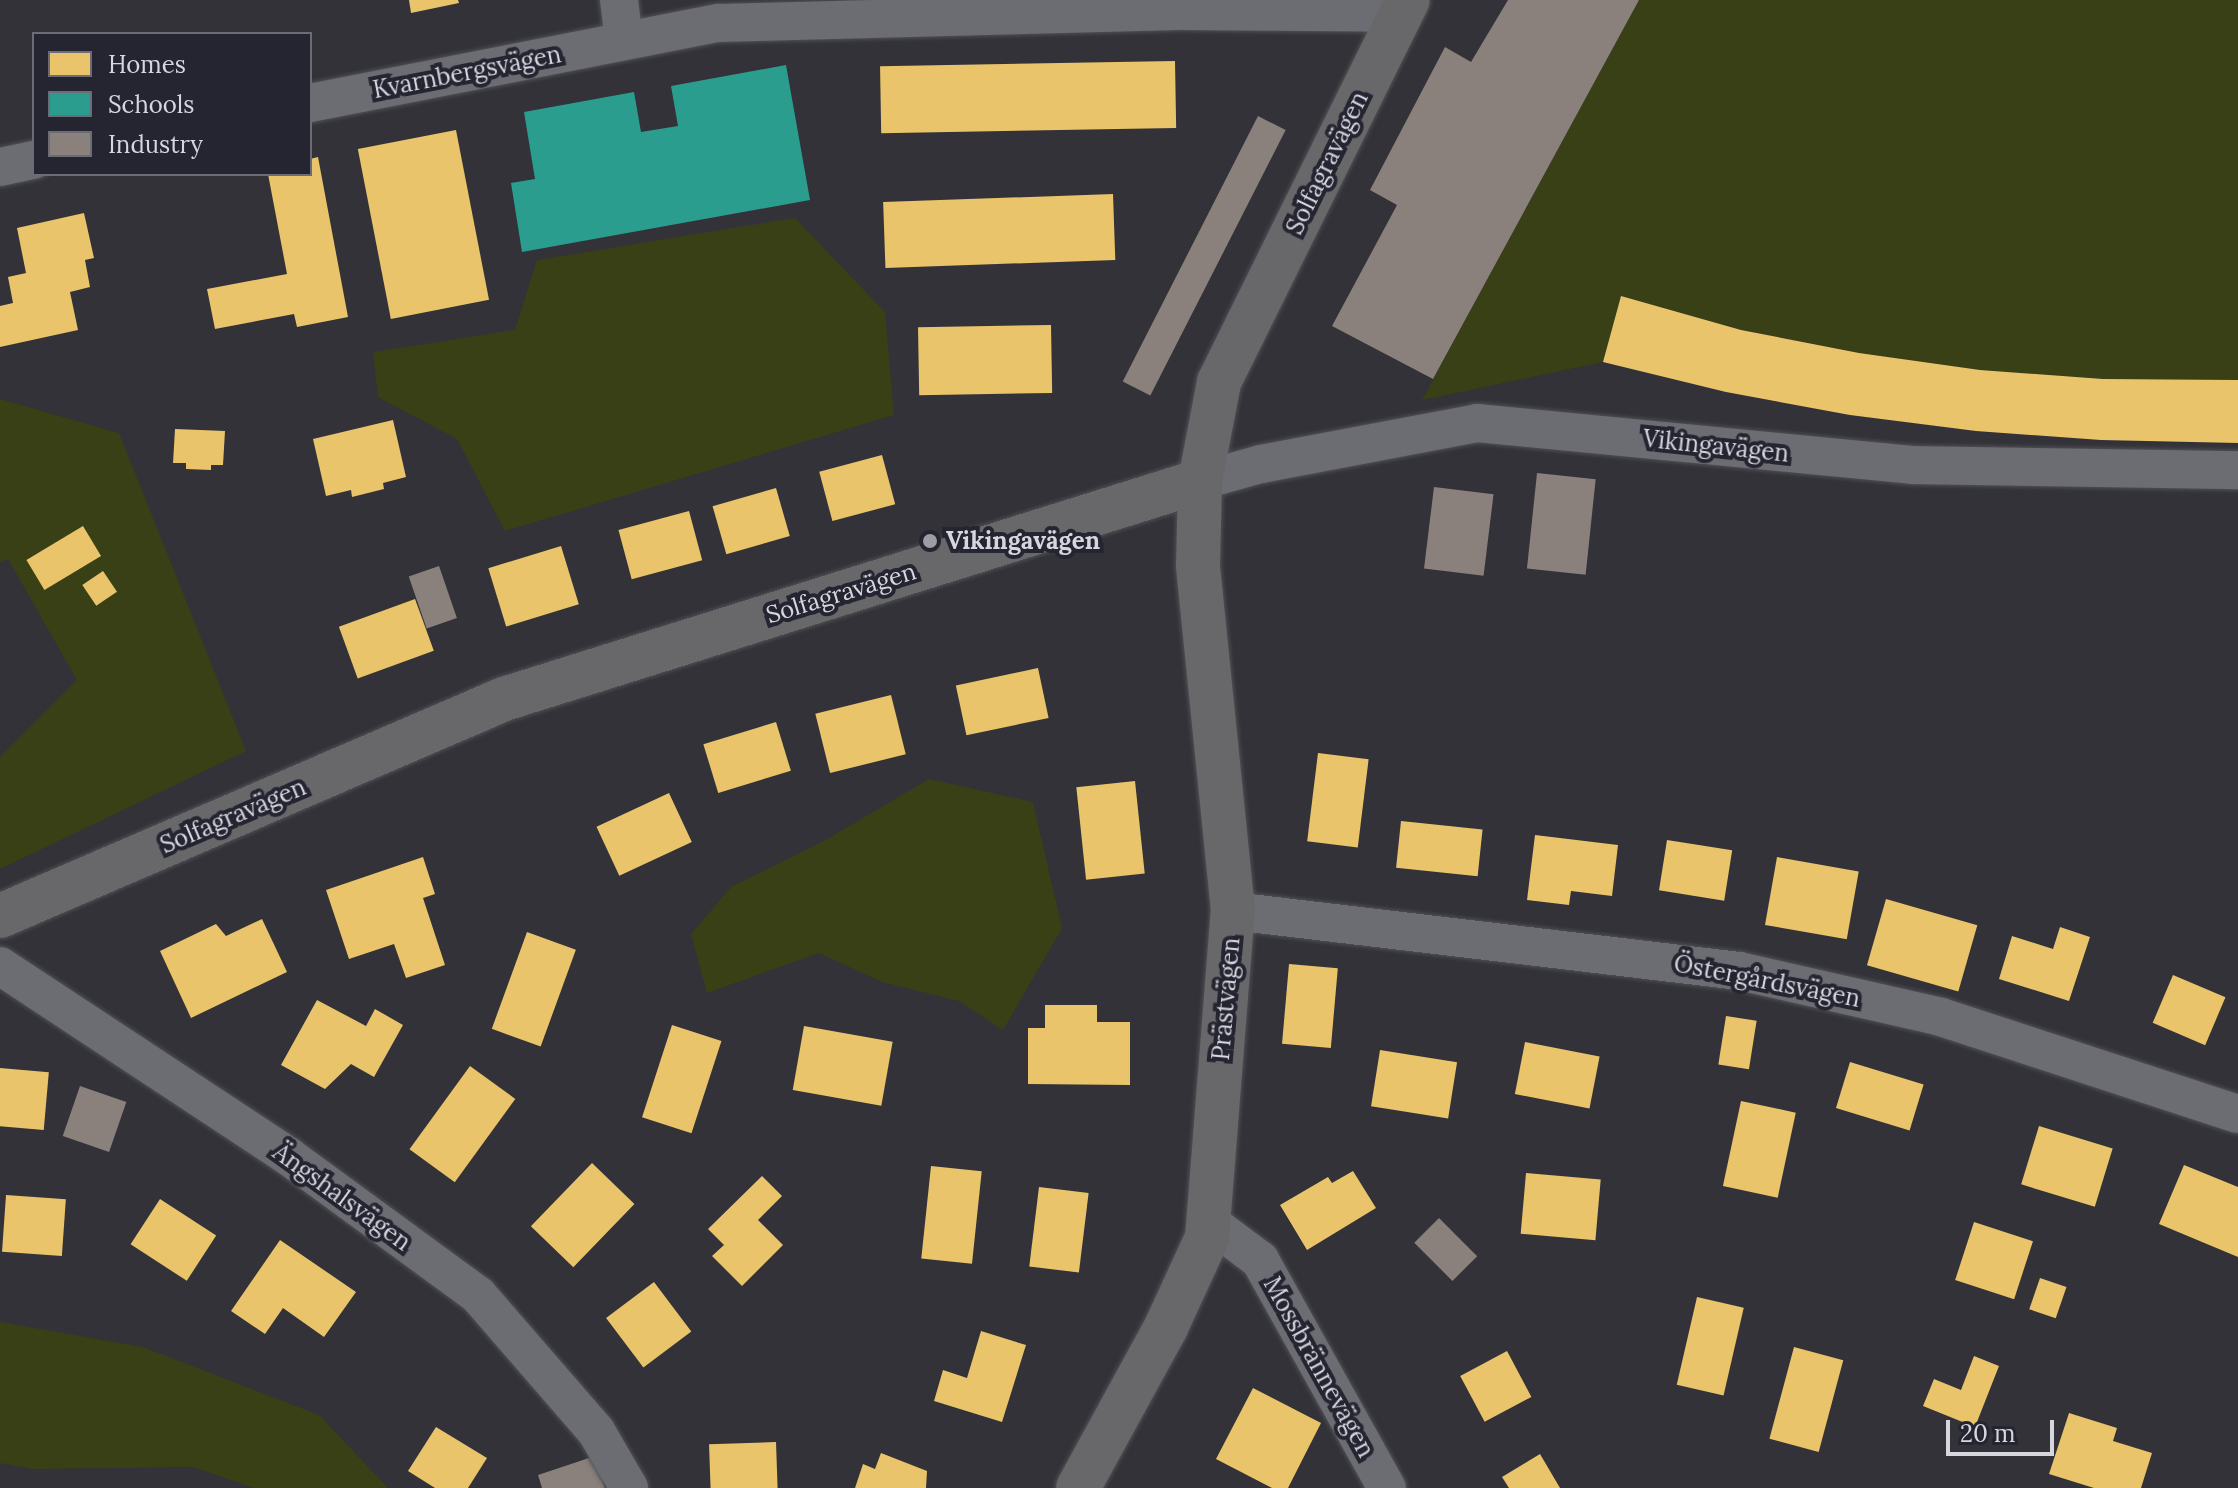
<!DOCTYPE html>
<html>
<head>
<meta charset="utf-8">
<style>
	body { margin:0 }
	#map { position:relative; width:2238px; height:1488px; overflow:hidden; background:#323238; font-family:Lora,serif }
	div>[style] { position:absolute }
	.green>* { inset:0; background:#394015 }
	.homes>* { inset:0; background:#e9c46a; transform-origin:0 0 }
	.schools>* { inset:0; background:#2a9d8f }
	.industry>* { inset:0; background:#8a817c; transform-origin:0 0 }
	.roads { filter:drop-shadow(0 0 2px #4f4f55) drop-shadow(0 0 2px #4f4f55) }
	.street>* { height:38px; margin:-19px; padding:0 19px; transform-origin:19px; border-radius:19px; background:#6c6d72 }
	.secondary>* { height:44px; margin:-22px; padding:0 22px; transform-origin:22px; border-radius:22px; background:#68686a }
	.dots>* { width:22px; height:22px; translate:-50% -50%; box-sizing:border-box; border:4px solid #252532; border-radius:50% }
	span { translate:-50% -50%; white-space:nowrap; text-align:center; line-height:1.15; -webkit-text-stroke:8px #252532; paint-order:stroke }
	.street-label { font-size:24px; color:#d6d6df }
	.poi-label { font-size:24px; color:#d6d6df; font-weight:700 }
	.left { translate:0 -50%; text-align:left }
	.legend { position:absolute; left:32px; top:32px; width:280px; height:144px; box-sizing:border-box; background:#252532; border:2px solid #6c6c77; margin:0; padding:10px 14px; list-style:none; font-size:24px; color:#d6d6df }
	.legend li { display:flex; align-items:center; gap:16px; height:40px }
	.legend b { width:40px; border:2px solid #6c6c77 }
	.scale { position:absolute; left:1946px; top:1420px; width:108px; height:36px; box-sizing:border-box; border:4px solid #d6d6df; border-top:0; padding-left:10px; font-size:24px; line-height:28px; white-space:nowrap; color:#d6d6df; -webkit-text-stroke:6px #252532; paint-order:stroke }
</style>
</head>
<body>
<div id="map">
	<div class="green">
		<div style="clip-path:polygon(1639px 0,2238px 0,2238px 380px,2103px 379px,1980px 370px,1859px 353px,1741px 330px,1621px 296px,1603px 362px,1422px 400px)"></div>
		<div style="clip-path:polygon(795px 218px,885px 312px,894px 415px,505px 531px,457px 439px,378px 397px,373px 352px,515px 330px,537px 260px)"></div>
		<div style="clip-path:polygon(0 399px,119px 433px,246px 751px,0 869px,0 757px,77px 680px,8px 559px,0 562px)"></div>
		<div style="clip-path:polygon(929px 779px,1033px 802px,1062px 928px,1003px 1030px,959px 1001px,882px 982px,819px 953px,707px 993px,691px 934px,731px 887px,824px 841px)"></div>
		<div style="clip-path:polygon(0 1322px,143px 1347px,319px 1415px,388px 1488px,253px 1488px,194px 1467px,34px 1469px,0 1463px)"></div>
	</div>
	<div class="homes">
		<div style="clip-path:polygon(409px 0,458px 0,459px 3px,411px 13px)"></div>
		<div style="left:1175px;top:61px;width:67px;height:295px;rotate:89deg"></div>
		<div style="left:456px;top:130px;width:173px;height:100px;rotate:79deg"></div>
		<div style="clip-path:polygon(318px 157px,348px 317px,297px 327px,294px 314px,215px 329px,207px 289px,287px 274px,268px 174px,310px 174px,310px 159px)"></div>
		<div style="left:1113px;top:194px;width:66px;height:230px;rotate:88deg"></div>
		<div style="clip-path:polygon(84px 213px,94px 258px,85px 260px,90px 287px,70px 292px,78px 330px,0 347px,0 306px,13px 303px,8px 277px,26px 273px,17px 228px)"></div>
		<div style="clip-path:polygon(1621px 296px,1741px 330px,1859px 353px,1980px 370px,2103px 379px,2238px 380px,2238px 443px,2101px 440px,1976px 431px,1850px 415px,1726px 392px,1603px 362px)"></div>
		<div style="left:1051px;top:325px;width:68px;height:133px;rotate:89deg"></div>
		<div style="clip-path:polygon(393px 420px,406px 477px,383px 483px,384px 489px,352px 497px,351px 490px,326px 496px,313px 439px)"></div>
		<div style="clip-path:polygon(175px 429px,225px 431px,223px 465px,211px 465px,211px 470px,186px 469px,186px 463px,173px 463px)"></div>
		<div style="left:882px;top:455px;width:51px;height:65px;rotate:75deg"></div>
		<div style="left:776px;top:488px;width:50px;height:66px;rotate:74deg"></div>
		<div style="left:689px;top:511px;width:51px;height:73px;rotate:75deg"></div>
		<div style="left:83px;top:526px;width:35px;height:66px;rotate:59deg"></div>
		<div style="left:561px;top:546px;width:61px;height:76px;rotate:73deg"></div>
		<div style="left:103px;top:571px;width:25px;height:25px;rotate:56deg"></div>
		<div style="left:415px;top:599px;width:55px;height:81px;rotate:70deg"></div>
		<div style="left:1038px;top:668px;width:51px;height:84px;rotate:78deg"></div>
		<div style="left:891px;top:695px;width:61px;height:78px;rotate:76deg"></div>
		<div style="left:776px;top:722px;width:51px;height:76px;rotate:73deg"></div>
		<div style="left:1318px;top:753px;width:51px;height:89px;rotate:7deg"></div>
		<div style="left:1135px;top:781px;width:93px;height:59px;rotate:84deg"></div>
		<div style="left:669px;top:793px;width:54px;height:80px;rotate:65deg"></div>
		<div style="left:1401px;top:821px;width:82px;height:47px;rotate:6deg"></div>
		<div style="clip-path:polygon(1535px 835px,1618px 845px,1612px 896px,1571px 891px,1569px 905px,1527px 900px)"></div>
		<div style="left:1667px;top:840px;width:66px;height:51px;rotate:9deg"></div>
		<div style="clip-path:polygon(423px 857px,435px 894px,423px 898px,445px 965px,406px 978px,394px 944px,349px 959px,326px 890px)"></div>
		<div style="left:1777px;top:857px;width:83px;height:69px;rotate:10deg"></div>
		<div style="left:1886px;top:899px;width:95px;height:69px;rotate:16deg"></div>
		<div style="clip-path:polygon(262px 919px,287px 972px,191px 1018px,160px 951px,216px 924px,226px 936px)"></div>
		<div style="clip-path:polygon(2060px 927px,2090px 937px,2069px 1001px,1999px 979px,2012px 936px,2053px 949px)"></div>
		<div style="left:527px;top:932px;width:52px;height:103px;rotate:20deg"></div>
		<div style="left:1289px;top:964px;width:49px;height:80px;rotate:5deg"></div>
		<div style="left:2173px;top:975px;width:57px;height:52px;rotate:23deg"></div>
		<div style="clip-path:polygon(317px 1000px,366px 1026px,375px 1009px,403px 1025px,374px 1077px,351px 1064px,325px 1089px,281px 1065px)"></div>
		<div style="clip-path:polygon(1045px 1005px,1097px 1005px,1097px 1022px,1130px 1022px,1130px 1085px,1028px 1084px,1028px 1028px,1045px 1028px)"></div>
		<div style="left:1726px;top:1016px;width:31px;height:49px;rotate:9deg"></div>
		<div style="left:672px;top:1025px;width:52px;height:97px;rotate:18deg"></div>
		<div style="left:804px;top:1026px;width:90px;height:65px;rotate:10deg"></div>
		<div style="left:1525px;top:1042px;width:76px;height:53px;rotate:11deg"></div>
		<div style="left:1380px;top:1050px;width:78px;height:57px;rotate:9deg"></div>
		<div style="left:1850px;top:1062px;width:77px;height:48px;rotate:17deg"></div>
		<div style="left:470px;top:1066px;width:56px;height:103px;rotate:36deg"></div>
		<div style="left:0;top:1068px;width:49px;height:58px;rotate:5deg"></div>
		<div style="left:1741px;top:1101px;width:56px;height:87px;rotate:12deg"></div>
		<div style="left:2039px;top:1126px;width:77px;height:61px;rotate:17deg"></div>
		<div style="left:592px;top:1163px;width:59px;height:88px;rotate:44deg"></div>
		<div style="clip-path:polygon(2184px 1165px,2238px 1187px,2238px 1257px,2159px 1224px)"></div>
		<div style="left:931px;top:1166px;width:51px;height:93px;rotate:6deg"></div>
		<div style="clip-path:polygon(1353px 1171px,1376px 1208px,1307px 1250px,1280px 1205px,1328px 1177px,1332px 1183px)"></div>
		<div style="left:1526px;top:1173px;width:75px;height:61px;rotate:5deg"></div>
		<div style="clip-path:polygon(762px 1176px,782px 1196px,758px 1220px,783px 1245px,742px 1286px,712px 1256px,724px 1245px,708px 1229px)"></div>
		<div style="left:1039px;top:1187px;width:50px;height:80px;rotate:7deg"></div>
		<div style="left:6px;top:1195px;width:60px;height:57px;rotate:4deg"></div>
		<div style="left:160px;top:1199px;width:67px;height:54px;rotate:33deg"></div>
		<div style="left:1974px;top:1222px;width:62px;height:61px;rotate:18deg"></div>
		<div style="clip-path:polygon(280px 1240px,356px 1292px,324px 1337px,283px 1308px,265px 1334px,231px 1311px)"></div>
		<div style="left:2040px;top:1278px;width:28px;height:33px;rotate:19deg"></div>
		<div style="left:654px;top:1282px;width:62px;height:60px;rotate:53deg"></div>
		<div style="left:1697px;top:1297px;width:48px;height:90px;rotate:13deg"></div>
		<div style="clip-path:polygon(981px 1331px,1026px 1345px,1002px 1422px,934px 1401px,943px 1370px,967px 1378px)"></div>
		<div style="left:1794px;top:1347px;width:51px;height:95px;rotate:15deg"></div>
		<div style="left:1507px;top:1351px;width:52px;height:53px;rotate:62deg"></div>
		<div style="clip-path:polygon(1974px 1356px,1999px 1366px,1975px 1427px,1923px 1406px,1934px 1379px,1961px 1390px)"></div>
		<div style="clip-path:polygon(1253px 1388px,1321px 1423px,1288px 1488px,1272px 1488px,1216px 1459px)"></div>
		<div style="clip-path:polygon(2069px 1413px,2117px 1428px,2113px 1441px,2152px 1453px,2141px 1488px,2094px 1488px,2049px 1474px)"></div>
		<div style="clip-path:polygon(436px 1427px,487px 1458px,468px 1488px,435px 1488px,408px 1471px)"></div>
		<div style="left:776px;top:1442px;width:46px;height:67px;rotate:88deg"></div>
		<div style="clip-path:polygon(881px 1453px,927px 1471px,926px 1488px,855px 1488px,863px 1464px,875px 1469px)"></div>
		<div style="clip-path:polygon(1540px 1454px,1560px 1488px,1509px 1488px,1502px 1477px)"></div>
	</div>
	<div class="schools">
		<div style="clip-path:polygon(786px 65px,810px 200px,522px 252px,511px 183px,535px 179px,524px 112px,634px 92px,641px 132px,678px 126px,671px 86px)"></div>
	</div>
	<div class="industry">
		<div style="clip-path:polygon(1508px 0,1639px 0,1433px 379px,1332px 326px,1397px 205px,1370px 190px,1445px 47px,1471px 62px)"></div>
		<div style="left:1258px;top:116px;width:31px;height:298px;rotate:27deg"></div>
		<div style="left:1537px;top:473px;width:59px;height:96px;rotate:6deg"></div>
		<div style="left:1434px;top:487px;width:60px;height:82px;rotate:7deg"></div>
		<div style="left:439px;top:566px;width:55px;height:32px;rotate:71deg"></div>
		<div style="left:80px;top:1086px;width:49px;height:53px;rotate:19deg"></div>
		<div style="left:1439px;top:1218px;width:54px;height:35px;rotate:45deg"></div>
		<div style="clip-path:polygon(595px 1456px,605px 1488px,542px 1488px,538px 1475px)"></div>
	</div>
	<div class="roads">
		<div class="street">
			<div style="left:619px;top:0;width:41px;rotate:83deg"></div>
			<div style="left:310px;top:103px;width:417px;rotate:-11.1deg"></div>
			<div style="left:719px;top:23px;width:469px;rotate:-1.5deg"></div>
			<div style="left:1188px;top:11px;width:213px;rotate:0.5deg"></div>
			<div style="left:0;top:167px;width:35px;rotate:-12deg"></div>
			<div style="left:1200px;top:481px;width:63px;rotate:-15.6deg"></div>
			<div style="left:1261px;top:464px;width:220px;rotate:-10.7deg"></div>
			<div style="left:1477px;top:423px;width:437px;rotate:5.5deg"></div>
			<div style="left:1912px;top:465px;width:326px;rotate:0.9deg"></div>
			<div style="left:1233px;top:911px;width:510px;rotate:6.76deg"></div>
			<div style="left:1739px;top:971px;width:207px;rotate:12.8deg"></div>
			<div style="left:1941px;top:1017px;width:312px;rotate:18.1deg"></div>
			<div style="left:0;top:966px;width:345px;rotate:33.4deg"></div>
			<div style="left:288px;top:1156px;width:235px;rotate:36.2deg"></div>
			<div style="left:478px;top:1295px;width:180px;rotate:49.1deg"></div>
			<div style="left:596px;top:1431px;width:66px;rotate:59.9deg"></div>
			<div style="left:1208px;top:1221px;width:65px;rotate:36.9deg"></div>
			<div style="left:1260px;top:1260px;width:261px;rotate:60.9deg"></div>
		</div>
		<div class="secondary">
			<div style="left:0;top:916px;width:549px;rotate:-23.29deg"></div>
			<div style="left:504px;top:699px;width:729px;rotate:-17.39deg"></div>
			<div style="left:1200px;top:481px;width:101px;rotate:-79.1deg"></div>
			<div style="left:1219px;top:382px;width:426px;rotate:-63.7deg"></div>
			<div style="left:1078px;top:1488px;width:183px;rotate:-61.3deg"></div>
			<div style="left:1166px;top:1327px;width:98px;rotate:-65.3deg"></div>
			<div style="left:1207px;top:1238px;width:328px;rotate:-85.5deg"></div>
			<div style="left:1233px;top:911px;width:348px;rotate:-95.8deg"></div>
			<div style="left:1198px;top:565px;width:84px;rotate:-88.6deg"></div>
		</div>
	</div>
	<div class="dots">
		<div style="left:930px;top:541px;background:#9d9da5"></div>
	</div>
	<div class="street-label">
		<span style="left:467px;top:72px;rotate:-11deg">Kvarnbergsvägen</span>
		<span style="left:1327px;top:163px;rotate:-64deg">Solfagravägen</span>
		<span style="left:1716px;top:446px;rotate:6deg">Vikingavägen</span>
		<span style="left:841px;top:593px;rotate:-17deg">Solfagravägen</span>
		<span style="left:233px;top:816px;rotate:-23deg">Solfagravägen</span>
		<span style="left:1767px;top:981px;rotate:11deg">Östergårdsvägen</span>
		<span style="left:1226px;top:999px;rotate:-85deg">Prästvägen</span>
		<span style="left:342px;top:1197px;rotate:36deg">Ängshalsvägen</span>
		<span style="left:1319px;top:1367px;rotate:61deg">Mossbrännevägen</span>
	</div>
	<div class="poi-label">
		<span class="left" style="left:946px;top:541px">Vikingavägen</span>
	</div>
	<ul class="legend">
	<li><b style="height:22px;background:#e9c46a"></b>Homes</li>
	<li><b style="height:22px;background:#2a9d8f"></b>Schools</li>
	<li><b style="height:22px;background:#8a817c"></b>Industry</li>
	</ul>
	<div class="scale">20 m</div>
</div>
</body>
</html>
